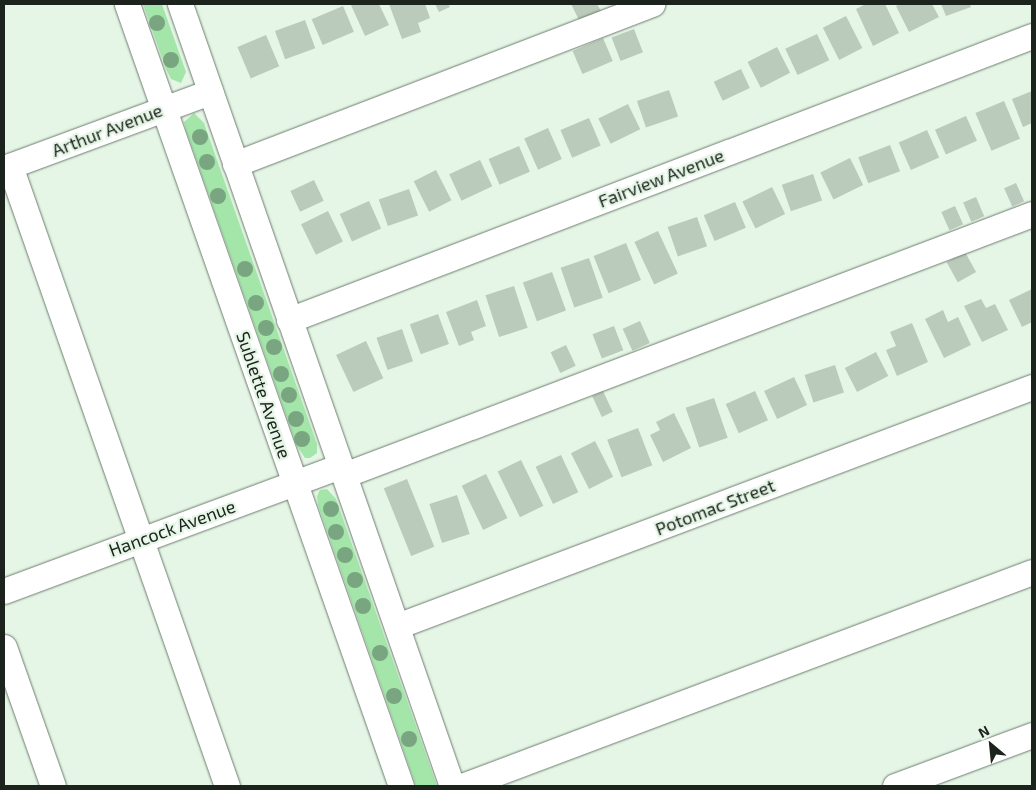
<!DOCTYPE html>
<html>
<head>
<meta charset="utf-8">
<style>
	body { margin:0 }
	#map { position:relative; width:1036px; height:790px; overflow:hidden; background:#e5f6e6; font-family:"Exo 2",sans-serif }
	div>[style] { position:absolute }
	.green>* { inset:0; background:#a4e6a9 }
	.building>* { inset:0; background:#bacabb; transform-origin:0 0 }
	.roads { filter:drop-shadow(0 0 1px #6d7c6e) drop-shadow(0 0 1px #6d7c6e) }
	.minor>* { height:25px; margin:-12.5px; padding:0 12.5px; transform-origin:12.5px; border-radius:12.5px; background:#fff }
	.trees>* { width:16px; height:16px; margin:-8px; border-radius:50%; background:#79a680 }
	span { translate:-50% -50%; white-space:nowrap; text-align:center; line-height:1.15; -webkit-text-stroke:4.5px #e5f6e6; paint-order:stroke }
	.street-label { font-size:18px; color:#1c221c }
	.frame { position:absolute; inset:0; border:5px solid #1c221c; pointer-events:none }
	.north { position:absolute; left:966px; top:720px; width:50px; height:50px; -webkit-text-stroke:4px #e5f6e6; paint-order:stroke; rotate:332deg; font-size:14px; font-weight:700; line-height:20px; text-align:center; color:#1c221c }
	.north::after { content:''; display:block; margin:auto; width:18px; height:22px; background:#1c221c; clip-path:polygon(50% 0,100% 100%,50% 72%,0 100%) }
</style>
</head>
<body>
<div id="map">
	<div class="green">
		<div style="clip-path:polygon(143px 4px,162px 4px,186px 72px,181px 83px,171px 79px,166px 69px)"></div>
		<div style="clip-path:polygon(194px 113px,204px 123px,317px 444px,317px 453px,310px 458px,305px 458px,297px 446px,186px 130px,184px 122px)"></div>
		<div style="clip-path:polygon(327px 489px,336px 499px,437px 786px,416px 786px,318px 505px,317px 496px,320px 490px)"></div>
	</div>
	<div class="building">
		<div style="clip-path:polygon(379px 4px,389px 25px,365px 36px,351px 5px)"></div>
		<div style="clip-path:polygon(389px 4px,425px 4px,430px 18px,418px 23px,421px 32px,402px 39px)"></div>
		<div style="clip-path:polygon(435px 4px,448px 4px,450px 7px,439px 12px)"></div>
		<div style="clip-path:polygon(571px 4px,597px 4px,601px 11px,580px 22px)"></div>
		<div style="clip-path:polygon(866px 4px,885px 4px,899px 33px,873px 46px,856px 9px)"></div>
		<div style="clip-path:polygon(900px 4px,932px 4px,939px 17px,909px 32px,896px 6px)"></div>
		<div style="clip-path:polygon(941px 4px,970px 4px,971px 7px,946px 16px)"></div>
		<div style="left:343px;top:6px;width:28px;height:34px;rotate:67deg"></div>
		<div style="left:846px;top:16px;width:36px;height:26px;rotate:63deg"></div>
		<div style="left:305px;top:20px;width:30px;height:32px;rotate:70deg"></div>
		<div style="left:634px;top:29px;width:25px;height:24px;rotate:69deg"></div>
		<div style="left:817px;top:34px;width:29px;height:35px;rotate:65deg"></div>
		<div style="left:266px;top:35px;width:34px;height:31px;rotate:67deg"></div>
		<div style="left:603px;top:38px;width:25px;height:33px;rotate:67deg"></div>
		<div style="left:777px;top:47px;width:29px;height:33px;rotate:63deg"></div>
		<div style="left:741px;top:69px;width:21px;height:30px;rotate:65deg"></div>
		<div style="left:669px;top:90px;width:28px;height:34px;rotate:71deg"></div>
		<div style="clip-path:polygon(1032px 91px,1032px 123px,1023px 127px,1012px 99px)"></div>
		<div style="left:1004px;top:101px;width:41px;height:31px;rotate:67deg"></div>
		<div style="left:628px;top:104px;width:28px;height:33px;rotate:64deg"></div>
		<div style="left:966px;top:116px;width:27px;height:34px;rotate:66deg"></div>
		<div style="left:589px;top:118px;width:30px;height:31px;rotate:67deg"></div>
		<div style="left:548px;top:128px;width:34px;height:26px;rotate:66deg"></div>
		<div style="left:927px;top:130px;width:30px;height:31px;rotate:66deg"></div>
		<div style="left:890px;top:145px;width:28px;height:34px;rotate:69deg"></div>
		<div style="left:519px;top:146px;width:28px;height:33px;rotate:67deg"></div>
		<div style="left:850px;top:158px;width:30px;height:33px;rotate:64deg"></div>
		<div style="left:480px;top:160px;width:29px;height:34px;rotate:65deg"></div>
		<div style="left:436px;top:170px;width:34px;height:25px;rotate:63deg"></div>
		<div style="left:813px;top:174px;width:28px;height:33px;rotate:71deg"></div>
		<div style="left:314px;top:180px;width:23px;height:26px;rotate:65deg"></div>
		<div style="left:1016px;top:183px;width:20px;height:13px;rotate:66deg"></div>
		<div style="left:772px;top:187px;width:30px;height:33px;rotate:64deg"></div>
		<div style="left:409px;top:189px;width:28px;height:32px;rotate:71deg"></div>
		<div style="left:976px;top:197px;width:21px;height:14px;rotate:67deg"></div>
		<div style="left:369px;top:201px;width:30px;height:32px;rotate:66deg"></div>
		<div style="left:735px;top:202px;width:28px;height:34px;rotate:67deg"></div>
		<div style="left:955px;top:206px;width:20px;height:15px;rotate:66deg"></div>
		<div style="left:328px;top:211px;width:34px;height:30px;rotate:64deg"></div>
		<div style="left:697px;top:217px;width:31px;height:31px;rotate:71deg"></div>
		<div style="left:658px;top:231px;width:47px;height:26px;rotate:65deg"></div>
		<div style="left:626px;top:243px;width:40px;height:35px;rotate:68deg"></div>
		<div style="left:965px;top:252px;width:23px;height:21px;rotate:61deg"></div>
		<div style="left:589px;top:258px;width:42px;height:30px;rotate:71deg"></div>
		<div style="left:552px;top:272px;width:41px;height:31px;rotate:70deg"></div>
		<div style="left:514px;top:286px;width:44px;height:30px;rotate:72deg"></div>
		<div style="clip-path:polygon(1032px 289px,1032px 322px,1022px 327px,1009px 300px)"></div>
		<div style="clip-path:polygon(981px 299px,986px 308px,995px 304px,1008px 330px,982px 342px,964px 306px)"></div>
		<div style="clip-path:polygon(477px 300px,486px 326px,471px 332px,474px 340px,459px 346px,446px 312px)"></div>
		<div style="clip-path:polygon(943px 310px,948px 322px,958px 317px,971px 345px,944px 358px,925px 319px)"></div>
		<div style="left:438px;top:314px;width:32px;height:30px;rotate:70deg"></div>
		<div style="left:640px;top:321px;width:24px;height:19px;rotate:66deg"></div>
		<div style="clip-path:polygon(912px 323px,928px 362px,897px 376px,886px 350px,896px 346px,890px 332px)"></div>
		<div style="left:614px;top:326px;width:26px;height:23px;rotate:69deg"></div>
		<div style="left:402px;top:329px;width:34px;height:27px;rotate:71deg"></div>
		<div style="left:366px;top:341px;width:41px;height:33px;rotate:65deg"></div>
		<div style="left:566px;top:345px;width:23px;height:17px;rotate:65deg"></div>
		<div style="left:876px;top:352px;width:27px;height:35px;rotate:63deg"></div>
		<div style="left:835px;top:365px;width:29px;height:32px;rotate:72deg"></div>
		<div style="left:794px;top:377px;width:31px;height:33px;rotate:65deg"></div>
		<div style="left:603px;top:391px;width:23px;height:12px;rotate:65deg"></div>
		<div style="left:755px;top:391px;width:32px;height:32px;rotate:66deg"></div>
		<div style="left:714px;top:398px;width:42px;height:30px;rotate:71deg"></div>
		<div style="clip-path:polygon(674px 413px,691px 448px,663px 462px,650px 435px,660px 430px,656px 422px)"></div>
		<div style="left:638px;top:428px;width:40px;height:33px;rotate:69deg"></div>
		<div style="left:595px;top:441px;width:40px;height:27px;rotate:63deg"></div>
		<div style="left:561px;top:455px;width:41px;height:28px;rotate:65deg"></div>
		<div style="left:521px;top:460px;width:51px;height:26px;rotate:64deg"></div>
		<div style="left:486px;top:474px;width:49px;height:27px;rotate:64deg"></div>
		<div style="left:407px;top:479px;width:73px;height:25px;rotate:68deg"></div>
		<div style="left:457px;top:495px;width:41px;height:29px;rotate:72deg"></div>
	</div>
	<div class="roads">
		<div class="minor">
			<div style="left:127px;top:4px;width:829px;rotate:70.69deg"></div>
			<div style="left:180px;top:4px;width:828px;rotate:70.82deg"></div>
			<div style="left:235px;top:164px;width:447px;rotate:-21deg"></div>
			<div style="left:10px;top:166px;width:657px;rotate:70.71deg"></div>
			<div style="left:4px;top:168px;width:220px;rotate:-20.3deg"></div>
			<div style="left:289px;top:320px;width:795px;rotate:-20.92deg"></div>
			<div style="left:344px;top:475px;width:736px;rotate:-20.77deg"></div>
			<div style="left:4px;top:591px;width:358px;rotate:-20.4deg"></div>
			<div style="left:397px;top:626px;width:678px;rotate:-20.63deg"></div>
			<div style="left:4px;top:647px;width:147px;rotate:70.6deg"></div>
			<div style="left:462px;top:786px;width:609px;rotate:-20.58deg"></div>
			<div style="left:895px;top:786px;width:146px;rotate:-20.4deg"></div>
		</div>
	</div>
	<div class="trees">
		<div style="left:157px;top:23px"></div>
		<div style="left:171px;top:60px"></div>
		<div style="left:200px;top:137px"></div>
		<div style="left:207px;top:162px"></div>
		<div style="left:218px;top:196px"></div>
		<div style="left:245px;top:269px"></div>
		<div style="left:256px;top:303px"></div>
		<div style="left:266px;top:328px"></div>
		<div style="left:274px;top:347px"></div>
		<div style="left:281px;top:374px"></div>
		<div style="left:289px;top:395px"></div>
		<div style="left:296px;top:419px"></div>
		<div style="left:302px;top:439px"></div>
		<div style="left:331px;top:509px"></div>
		<div style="left:336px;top:532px"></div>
		<div style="left:345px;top:555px"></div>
		<div style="left:355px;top:580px"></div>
		<div style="left:363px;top:606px"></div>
		<div style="left:380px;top:653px"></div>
		<div style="left:394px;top:696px"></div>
		<div style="left:409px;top:739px"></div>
	</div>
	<div class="street-label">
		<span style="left:107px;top:130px;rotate:-21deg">Arthur Avenue</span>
		<span style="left:661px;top:178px;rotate:-21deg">Fairview Avenue</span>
		<span style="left:264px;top:395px;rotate:71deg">Sublette Avenue</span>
		<span style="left:715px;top:507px;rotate:-21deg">Potomac Street</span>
		<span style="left:172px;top:528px;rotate:-20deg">Hancock Avenue</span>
	</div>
	<div class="frame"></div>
	<div class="north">N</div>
</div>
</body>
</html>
